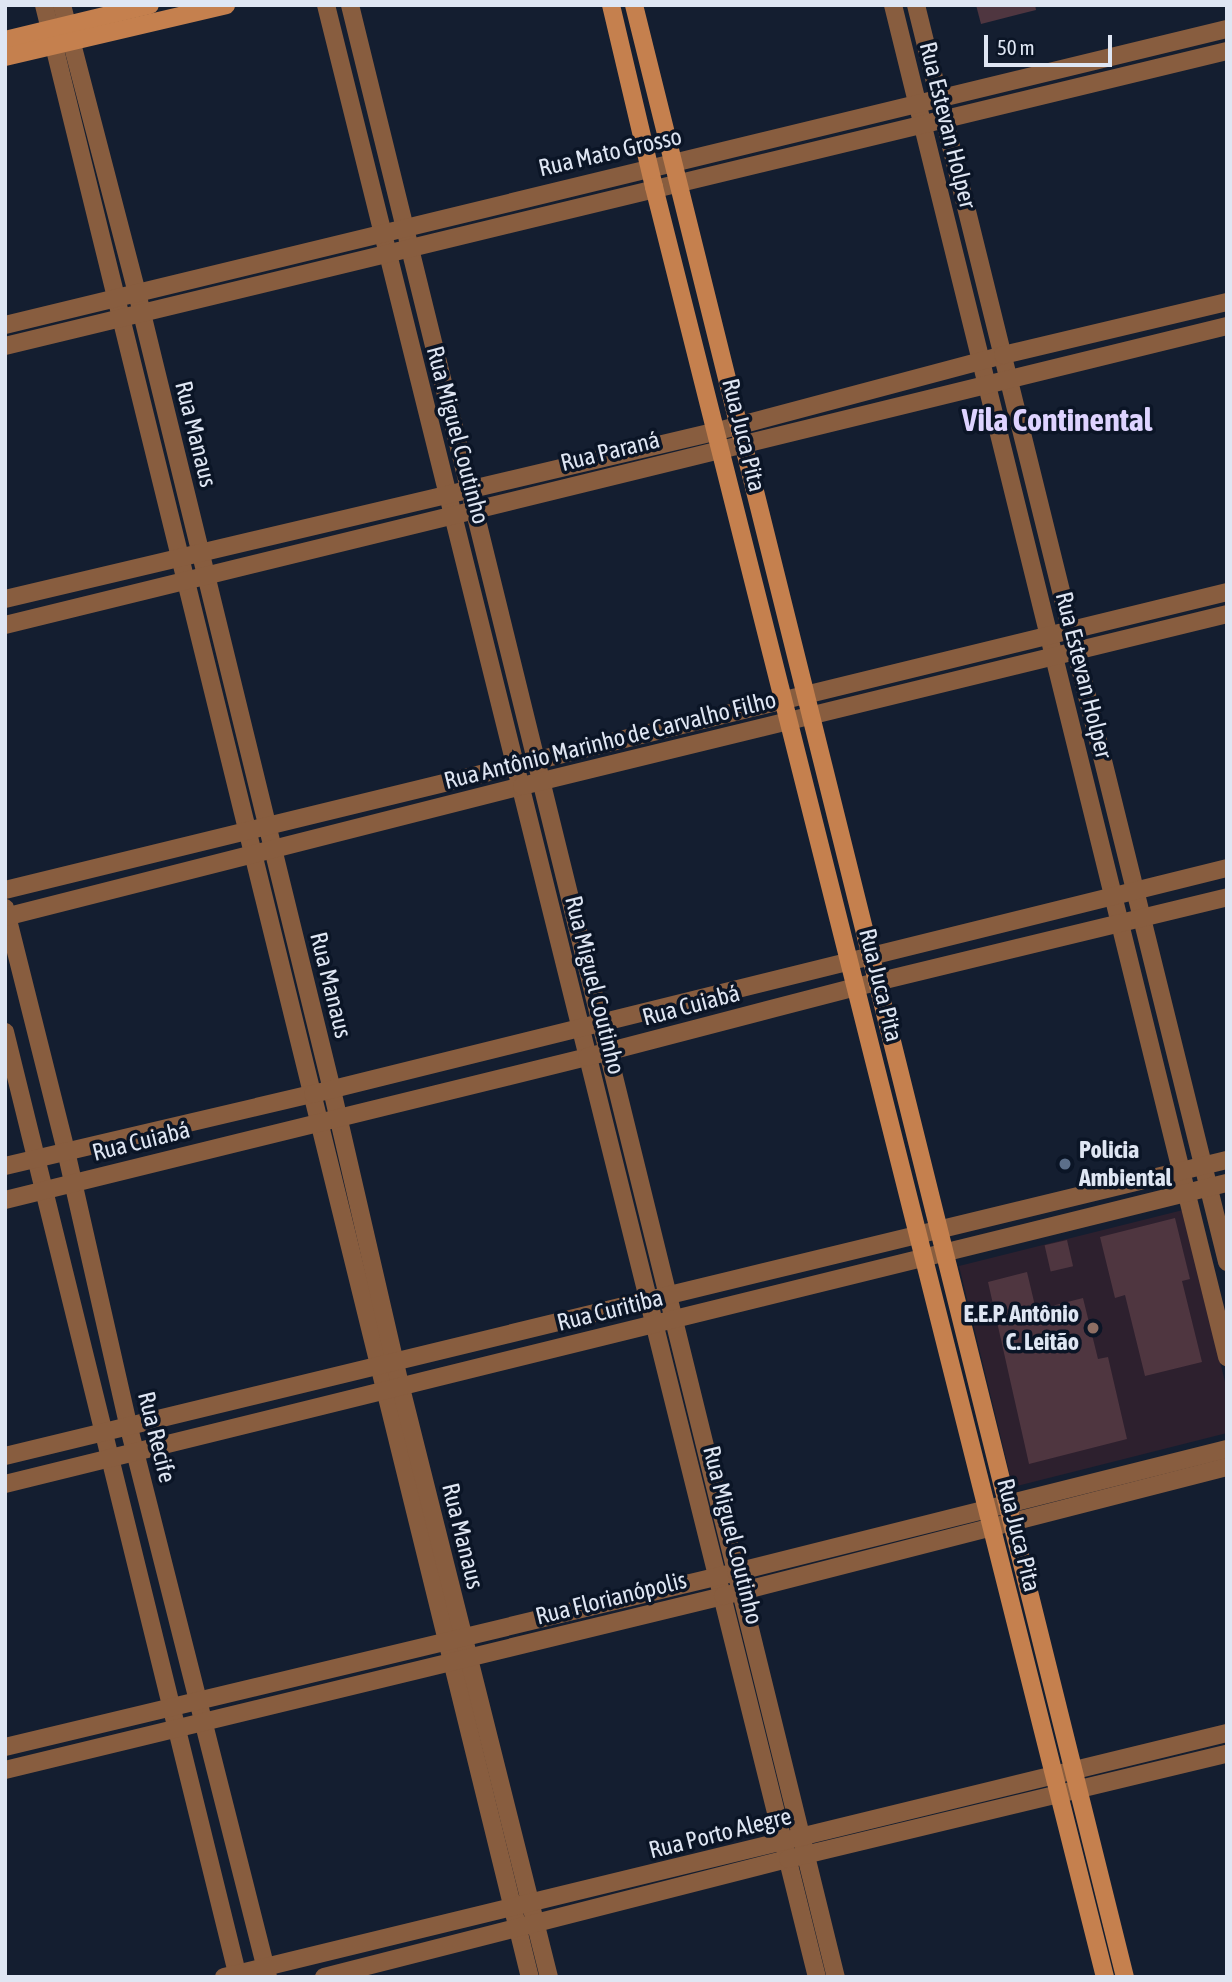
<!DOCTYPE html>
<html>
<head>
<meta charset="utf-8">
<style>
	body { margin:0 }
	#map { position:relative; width:1232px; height:1982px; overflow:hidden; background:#141e30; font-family:"Asap Condensed",sans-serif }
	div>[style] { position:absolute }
	.education>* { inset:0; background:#2d202e }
	.building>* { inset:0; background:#4f3640; transform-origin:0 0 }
	.street>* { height:18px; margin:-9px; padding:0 9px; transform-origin:9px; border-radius:9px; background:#885d3f }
	.secondary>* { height:18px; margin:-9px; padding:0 9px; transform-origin:9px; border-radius:9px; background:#c5804e }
	.dots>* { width:19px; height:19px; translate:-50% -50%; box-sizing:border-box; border:4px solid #0b1526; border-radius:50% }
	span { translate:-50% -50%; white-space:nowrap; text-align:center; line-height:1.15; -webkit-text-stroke:7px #0b1526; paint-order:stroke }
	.street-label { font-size:24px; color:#dfe6f3 }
	.poi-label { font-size:24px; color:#dfe6f3; font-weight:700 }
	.left { translate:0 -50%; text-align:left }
	.right { translate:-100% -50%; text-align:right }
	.district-label { font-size:32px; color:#ded3ff; font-weight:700 }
	.frame { position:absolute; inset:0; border:7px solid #dfe6f3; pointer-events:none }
	.scale { position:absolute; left:984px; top:35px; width:128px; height:32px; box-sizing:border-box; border:4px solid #dfe6f3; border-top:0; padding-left:9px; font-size:21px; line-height:24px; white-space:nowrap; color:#dfe6f3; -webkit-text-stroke:5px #0b1526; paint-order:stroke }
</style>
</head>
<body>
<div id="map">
	<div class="education">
		<div style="clip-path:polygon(1183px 1210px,1227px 1390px,1227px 1433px,1013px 1487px,959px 1266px)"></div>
	</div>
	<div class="building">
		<div style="clip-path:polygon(976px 5px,1035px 5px,1036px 10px,981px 24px)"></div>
		<div style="clip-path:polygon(1175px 1218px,1190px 1279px,1182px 1281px,1202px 1362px,1145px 1376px,1125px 1295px,1115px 1298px,1100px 1237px)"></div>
		<div style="left:1067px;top:1240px;width:27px;height:23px;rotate:77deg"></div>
		<div style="clip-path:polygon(1027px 1272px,1036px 1310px,1083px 1298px,1098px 1359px,1108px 1357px,1127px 1439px,1029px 1464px,988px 1282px)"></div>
	</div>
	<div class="street">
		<div style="left:44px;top:5px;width:2031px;rotate:76.16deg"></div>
		<div style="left:62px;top:5px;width:298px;rotate:75.4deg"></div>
		<div style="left:137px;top:293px;width:821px;rotate:76.25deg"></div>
		<div style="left:332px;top:1090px;width:306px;rotate:77deg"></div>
		<div style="left:401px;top:1388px;width:607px;rotate:75.9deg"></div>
		<div style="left:326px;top:5px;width:2032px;rotate:76.02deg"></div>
		<div style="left:350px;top:5px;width:2031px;rotate:76.16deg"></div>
		<div style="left:893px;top:5px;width:1393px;rotate:76.12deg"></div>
		<div style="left:916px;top:5px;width:1295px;rotate:76.1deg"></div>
		<div style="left:5px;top:325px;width:1257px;rotate:-13.62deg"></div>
		<div style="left:5px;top:346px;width:1257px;rotate:-13.57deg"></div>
		<div style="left:5px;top:599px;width:733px;rotate:-13.26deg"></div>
		<div style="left:718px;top:431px;width:295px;rotate:-14.9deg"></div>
		<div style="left:1003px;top:355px;width:230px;rotate:-13.3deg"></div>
		<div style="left:5px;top:625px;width:1258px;rotate:-13.75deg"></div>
		<div style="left:5px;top:890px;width:1258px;rotate:-13.7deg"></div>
		<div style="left:5px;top:908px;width:251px;rotate:75.9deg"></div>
		<div style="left:66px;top:1151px;width:284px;rotate:77.2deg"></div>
		<div style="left:129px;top:1428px;width:566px;rotate:75.79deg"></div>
		<div style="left:5px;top:917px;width:533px;rotate:-14.22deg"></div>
		<div style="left:522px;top:786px;width:726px;rotate:-13.71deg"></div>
		<div style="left:5px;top:1032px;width:973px;rotate:76.15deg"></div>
		<div style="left:5px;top:1166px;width:316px;rotate:-13.2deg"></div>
		<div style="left:313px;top:1094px;width:942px;rotate:-13.89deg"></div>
		<div style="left:5px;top:1200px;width:599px;rotate:-13.8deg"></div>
		<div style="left:587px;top:1057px;width:278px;rotate:-14.6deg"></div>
		<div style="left:856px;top:987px;width:382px;rotate:-13.6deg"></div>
		<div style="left:5px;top:1456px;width:1257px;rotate:-13.62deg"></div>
		<div style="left:5px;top:1484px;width:1259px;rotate:-13.84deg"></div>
		<div style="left:5px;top:1747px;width:752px;rotate:-13.46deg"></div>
		<div style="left:736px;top:1572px;width:506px;rotate:-14.06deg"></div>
		<div style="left:5px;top:1770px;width:739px;rotate:-13.62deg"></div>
		<div style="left:723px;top:1596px;width:520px;rotate:-14.36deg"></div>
		<div style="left:224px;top:1977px;width:1032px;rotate:-13.67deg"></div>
		<div style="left:324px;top:1977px;width:479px;rotate:-14.3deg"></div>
		<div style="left:788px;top:1859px;width:451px;rotate:-13.5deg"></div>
	</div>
	<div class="secondary">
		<div style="left:611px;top:5px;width:187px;rotate:76.7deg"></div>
		<div style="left:654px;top:187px;width:1846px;rotate:75.86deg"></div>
		<div style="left:634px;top:5px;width:2032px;rotate:76.02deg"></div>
		<div style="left:5px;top:40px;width:149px;rotate:-13.6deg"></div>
		<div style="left:5px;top:57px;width:227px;rotate:-13.2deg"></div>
	</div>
	<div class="dots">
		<div style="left:1065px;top:1164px;background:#5c6f8a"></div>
		<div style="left:1093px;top:1328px;background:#8d6e63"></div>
	</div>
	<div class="street-label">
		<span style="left:948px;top:125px;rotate:76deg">Rua Estevan Holper</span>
		<span style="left:610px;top:152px;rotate:-13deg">Rua Mato Grosso</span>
		<span style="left:196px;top:434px;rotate:76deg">Rua Manaus</span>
		<span style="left:458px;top:435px;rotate:75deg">Rua Miguel Coutinho</span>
		<span style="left:744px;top:435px;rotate:76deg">Rua Juca Pita</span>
		<span style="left:610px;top:451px;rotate:-14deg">Rua Paraná</span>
		<span style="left:1084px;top:675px;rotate:76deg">Rua Estevan Holper</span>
		<span style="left:610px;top:740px;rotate:-14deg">Rua Antônio Marinho de Carvalho Filho</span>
		<span style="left:331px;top:985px;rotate:76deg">Rua Manaus</span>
		<span style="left:595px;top:985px;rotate:76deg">Rua Miguel Coutinho</span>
		<span style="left:881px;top:985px;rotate:76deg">Rua Juca Pita</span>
		<span style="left:691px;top:1005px;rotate:-15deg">Rua Cuiabá</span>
		<span style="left:141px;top:1141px;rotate:-14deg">Rua Cuiabá</span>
		<span style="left:610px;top:1310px;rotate:-14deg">Rua Curitiba</span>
		<span style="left:157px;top:1437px;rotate:76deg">Rua Recife</span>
		<span style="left:733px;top:1535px;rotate:76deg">Rua Miguel Coutinho</span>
		<span style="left:1019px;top:1535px;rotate:76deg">Rua Juca Pita</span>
		<span style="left:463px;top:1536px;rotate:76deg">Rua Manaus</span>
		<span style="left:611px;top:1598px;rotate:-14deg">Rua Florianópolis</span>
		<span style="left:720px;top:1833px;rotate:-14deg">Rua Porto Alegre</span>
	</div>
	<div class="poi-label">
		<span class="left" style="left:1079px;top:1164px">Policia<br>Ambiental</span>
		<span class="right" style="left:1079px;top:1328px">E.E.P. Antônio<br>C. Leitão</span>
	</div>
	<div class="district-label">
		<span style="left:1057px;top:420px">Vila Continental</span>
	</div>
	<div class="frame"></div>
	<div class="scale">50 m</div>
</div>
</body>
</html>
